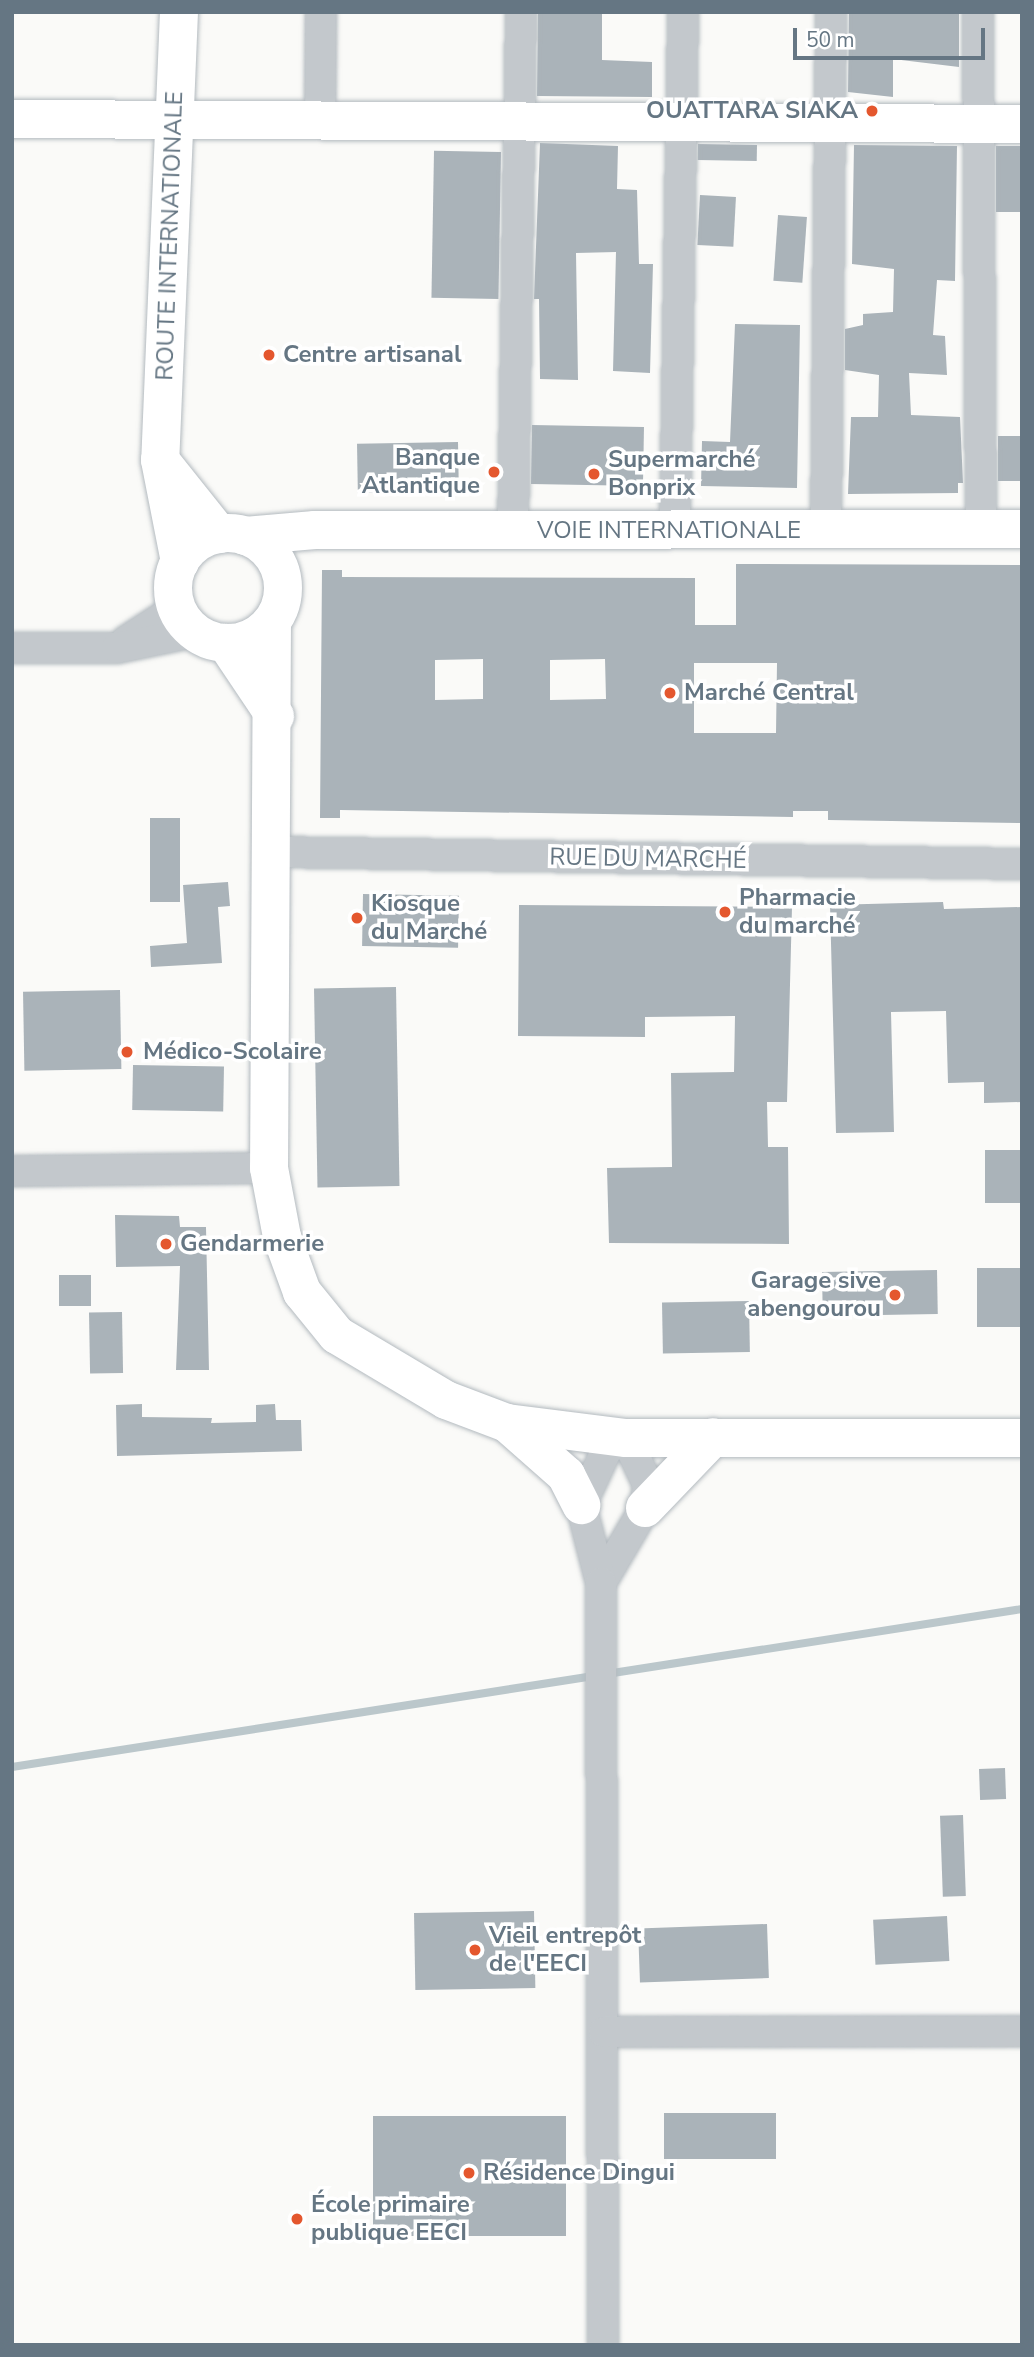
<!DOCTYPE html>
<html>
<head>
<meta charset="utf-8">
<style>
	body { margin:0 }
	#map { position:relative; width:1034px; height:2357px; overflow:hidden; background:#fafaf8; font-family:"Nunito Sans",sans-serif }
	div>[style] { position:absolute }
	.stream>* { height:8px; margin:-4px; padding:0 4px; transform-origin:4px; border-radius:4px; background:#bbc7cb }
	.building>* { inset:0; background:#aab3b9; transform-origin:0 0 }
	.roads { filter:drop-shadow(0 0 2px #b3babf) drop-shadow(0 0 2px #b3babf) }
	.street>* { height:30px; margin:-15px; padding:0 15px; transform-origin:15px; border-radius:15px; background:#c3c8cc }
	.secondary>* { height:38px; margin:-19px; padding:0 19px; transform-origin:19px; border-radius:19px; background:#fff }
	.primary>* { height:38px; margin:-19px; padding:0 19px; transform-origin:19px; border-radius:19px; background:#fff }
	.primary>.ring { margin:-19px; padding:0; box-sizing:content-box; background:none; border:38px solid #fff; border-radius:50% }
	.dots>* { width:19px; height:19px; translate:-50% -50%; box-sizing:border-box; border:4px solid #fff; border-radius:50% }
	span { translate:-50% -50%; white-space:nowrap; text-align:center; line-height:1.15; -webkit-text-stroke:7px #fff; paint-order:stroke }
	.poi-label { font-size:24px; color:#657683; font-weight:700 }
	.right { translate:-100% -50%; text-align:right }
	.left { translate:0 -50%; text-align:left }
	.street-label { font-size:24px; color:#657683 }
	.frame { position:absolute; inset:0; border:14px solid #657683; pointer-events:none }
	.scale { position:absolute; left:793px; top:28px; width:192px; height:32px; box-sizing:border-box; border:4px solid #657683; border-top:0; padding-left:9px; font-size:21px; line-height:24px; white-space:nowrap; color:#657683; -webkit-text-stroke:5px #fff; paint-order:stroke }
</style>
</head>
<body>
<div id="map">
	<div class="stream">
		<div style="left:12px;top:1767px;width:1022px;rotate:-8.89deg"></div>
	</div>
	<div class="building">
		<div style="clip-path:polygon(538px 12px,602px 12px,602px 60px,652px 62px,652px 97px,537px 96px)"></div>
		<div style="clip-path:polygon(849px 12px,959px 12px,959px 67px,893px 59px,893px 97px,848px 92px)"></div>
		<div style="clip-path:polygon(540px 143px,618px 146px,617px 189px,637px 190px,639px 264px,653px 264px,650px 373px,613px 371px,616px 252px,576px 253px,578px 380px,540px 379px,539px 299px,534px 299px)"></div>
		<div style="left:698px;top:144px;width:59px;height:16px;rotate:1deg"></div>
		<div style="clip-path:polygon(854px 145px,957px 146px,955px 281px,937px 280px,933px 335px,945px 336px,947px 375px,909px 373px,911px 415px,960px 417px,963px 483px,958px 483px,958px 493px,848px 494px,851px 417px,878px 417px,879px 375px,845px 370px,845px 329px,863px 325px,863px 314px,893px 312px,894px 269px,852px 264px)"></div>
		<div style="left:996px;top:146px;width:26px;height:66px"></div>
		<div style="left:501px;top:152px;width:147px;height:67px;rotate:91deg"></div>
		<div style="left:700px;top:195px;width:36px;height:50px;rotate:3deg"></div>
		<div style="left:778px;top:215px;width:29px;height:66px;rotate:4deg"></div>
		<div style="clip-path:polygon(735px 324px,800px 325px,797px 488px,701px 486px,702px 441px,730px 442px)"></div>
		<div style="left:532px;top:425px;width:112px;height:59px;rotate:1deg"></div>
		<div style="left:1022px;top:436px;width:45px;height:24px;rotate:90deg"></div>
		<div style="left:458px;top:442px;width:49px;height:101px;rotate:89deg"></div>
		<div style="clip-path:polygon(evenodd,736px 564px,1022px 565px,1022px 823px,828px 820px,828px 811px,793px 811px,793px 817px,340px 810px,340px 818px,320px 818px,322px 570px,342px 570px,342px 577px,695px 578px,695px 625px,736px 625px,736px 564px,483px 659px,483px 699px,435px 700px,435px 660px,483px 659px,736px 564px,605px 659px,606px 699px,550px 700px,550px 660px,605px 659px,736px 564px,694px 663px,777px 663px,776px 733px,694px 733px,694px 663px)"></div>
		<div style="left:150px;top:818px;width:30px;height:84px"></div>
		<div style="clip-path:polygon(228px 882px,230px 906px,218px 907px,222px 963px,151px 967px,150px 946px,187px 943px,183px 885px)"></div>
		<div style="left:363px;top:894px;width:96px;height:52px;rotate:1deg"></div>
		<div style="clip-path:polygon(943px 902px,944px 909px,1022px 907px,1022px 1102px,984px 1103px,984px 1082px,948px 1083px,946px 1011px,891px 1012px,894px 1132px,836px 1133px,830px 905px)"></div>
		<div style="clip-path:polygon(519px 905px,792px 907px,787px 1102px,767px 1102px,768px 1147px,788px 1147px,789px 1244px,609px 1243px,607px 1168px,672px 1167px,671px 1073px,734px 1072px,735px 1016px,645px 1017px,645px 1037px,518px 1036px)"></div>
		<div style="left:396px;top:987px;width:199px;height:82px;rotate:89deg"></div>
		<div style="left:120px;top:990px;width:79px;height:97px;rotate:89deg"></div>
		<div style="left:133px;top:1065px;width:91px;height:45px;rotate:1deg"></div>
		<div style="left:985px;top:1150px;width:37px;height:53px"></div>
		<div style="clip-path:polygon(115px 1215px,179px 1216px,180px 1227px,206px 1227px,209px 1370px,176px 1370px,180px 1266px,116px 1267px)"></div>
		<div style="left:1022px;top:1268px;width:59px;height:45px;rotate:90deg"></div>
		<div style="left:937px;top:1270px;width:44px;height:115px;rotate:89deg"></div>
		<div style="left:59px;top:1275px;width:32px;height:31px"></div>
		<div style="left:749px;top:1301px;width:51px;height:87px;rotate:89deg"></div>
		<div style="left:122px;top:1312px;width:61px;height:33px;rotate:89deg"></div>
		<div style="clip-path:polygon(142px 1404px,142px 1417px,212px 1418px,211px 1423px,256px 1422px,256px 1405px,275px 1404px,276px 1420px,301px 1420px,302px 1451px,117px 1456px,116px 1405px)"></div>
		<div style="left:1005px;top:1768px;width:31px;height:26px;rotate:88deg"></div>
		<div style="left:963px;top:1815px;width:81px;height:23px;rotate:88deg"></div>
		<div style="left:534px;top:1911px;width:77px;height:120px;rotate:89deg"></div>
		<div style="left:947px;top:1916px;width:45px;height:74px;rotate:87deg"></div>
		<div style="left:767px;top:1924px;width:54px;height:129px;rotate:88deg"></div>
		<div style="left:664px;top:2113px;width:112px;height:46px"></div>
		<div style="left:566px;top:2116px;width:120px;height:193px;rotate:90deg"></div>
	</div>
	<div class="roads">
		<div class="street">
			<div style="left:978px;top:12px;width:517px;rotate:89.67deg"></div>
			<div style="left:320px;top:122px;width:110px;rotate:-89.5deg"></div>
			<div style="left:675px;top:529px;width:517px;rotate:-89.11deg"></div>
			<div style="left:513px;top:531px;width:519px;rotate:-89.12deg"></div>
			<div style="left:826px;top:531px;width:519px;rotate:-89.45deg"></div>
			<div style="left:126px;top:641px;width:61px;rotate:-32.9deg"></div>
			<div style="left:12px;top:648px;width:105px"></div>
			<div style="left:117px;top:648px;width:79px;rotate:-11.7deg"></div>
			<div style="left:274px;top:852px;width:748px;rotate:0.92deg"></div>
			<div style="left:12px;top:1171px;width:257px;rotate:-0.7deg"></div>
			<div style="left:601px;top:1583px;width:87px;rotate:-59.6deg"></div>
			<div style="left:645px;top:1508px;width:23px;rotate:-83deg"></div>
			<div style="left:648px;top:1485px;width:52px;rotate:-115.1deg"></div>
			<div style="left:626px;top:1438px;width:22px;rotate:150deg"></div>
			<div style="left:607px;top:1449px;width:62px;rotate:114.9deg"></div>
			<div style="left:581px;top:1505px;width:81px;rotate:75.6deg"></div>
			<div style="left:601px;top:1583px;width:762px;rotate:89.85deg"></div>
			<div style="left:604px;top:2032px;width:418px;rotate:-0.1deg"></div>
		</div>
		<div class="secondary">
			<div style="left:12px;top:119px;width:1010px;rotate:0.28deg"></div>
			<div style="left:272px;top:622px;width:546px;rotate:90.31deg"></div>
			<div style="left:269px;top:1168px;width:70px;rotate:79.3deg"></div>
			<div style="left:282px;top:1237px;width:59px;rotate:70deg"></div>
			<div style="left:302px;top:1292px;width:55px;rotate:50.9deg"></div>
			<div style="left:337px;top:1335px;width:127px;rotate:30.8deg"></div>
			<div style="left:446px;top:1400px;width:65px;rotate:20.7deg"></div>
			<div style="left:507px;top:1423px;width:120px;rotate:7.2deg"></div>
			<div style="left:626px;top:1438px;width:396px"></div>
			<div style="left:226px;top:643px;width:88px;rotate:56.1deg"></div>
			<div style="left:507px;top:1423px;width:79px;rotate:41.4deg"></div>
			<div style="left:566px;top:1475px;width:34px;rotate:63deg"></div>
			<div style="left:645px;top:1508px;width:98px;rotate:-46.2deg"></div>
		</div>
		<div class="primary">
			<div style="left:179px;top:12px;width:448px;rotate:92.4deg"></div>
			<div style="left:160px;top:460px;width:104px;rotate:78.9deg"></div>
			<div style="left:160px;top:460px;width:95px;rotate:51.4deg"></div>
			<div class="ring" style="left:173px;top:533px;width:72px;height:72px"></div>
			<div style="left:245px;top:536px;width:70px;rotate:-4.9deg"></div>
			<div style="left:315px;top:530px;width:707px;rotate:-0.08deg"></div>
		</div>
	</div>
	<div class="dots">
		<div style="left:872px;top:111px;background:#e4572e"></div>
		<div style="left:269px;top:355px;background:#e4572e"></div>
		<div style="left:494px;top:472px;background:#e4572e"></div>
		<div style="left:594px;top:474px;background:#e4572e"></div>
		<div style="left:670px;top:693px;background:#e4572e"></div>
		<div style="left:725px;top:912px;background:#e4572e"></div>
		<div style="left:357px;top:918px;background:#e4572e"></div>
		<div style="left:127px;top:1052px;background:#e4572e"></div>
		<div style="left:166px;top:1244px;background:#e4572e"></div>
		<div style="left:895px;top:1295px;background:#e4572e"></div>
		<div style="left:475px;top:1950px;background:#e4572e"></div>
		<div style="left:469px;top:2173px;background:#e4572e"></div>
		<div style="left:297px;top:2219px;background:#e4572e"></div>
	</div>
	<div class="poi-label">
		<span class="right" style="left:858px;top:111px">OUATTARA SIAKA</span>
		<span class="left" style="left:283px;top:355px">Centre artisanal</span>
		<span class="right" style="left:480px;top:472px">Banque<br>Atlantique</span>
		<span class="left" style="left:608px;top:474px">Supermarché<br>Bonprix</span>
		<span class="left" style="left:684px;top:693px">Marché Central</span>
		<span class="left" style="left:739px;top:912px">Pharmacie<br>du marché</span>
		<span class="left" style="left:371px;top:918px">Kiosque<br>du Marché</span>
		<span class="left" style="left:143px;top:1052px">Médico-Scolaire</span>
		<span class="left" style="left:180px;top:1244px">Gendarmerie</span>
		<span class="right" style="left:881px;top:1295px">Garage sive<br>abengourou</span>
		<span class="left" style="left:489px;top:1950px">Vieil entrepôt<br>de l'EECI</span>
		<span class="left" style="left:483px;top:2173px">Résidence Dingui</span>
		<span class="left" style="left:311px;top:2219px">École primaire<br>publique EECI</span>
	</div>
	<div class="street-label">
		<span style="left:170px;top:236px;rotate:-88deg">ROUTE INTERNATIONALE</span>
		<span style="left:669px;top:531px">VOIE INTERNATIONALE</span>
		<span style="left:648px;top:859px;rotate:1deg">RUE DU MARCHÉ</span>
	</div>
	<div class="frame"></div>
	<div class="scale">50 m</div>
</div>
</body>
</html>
